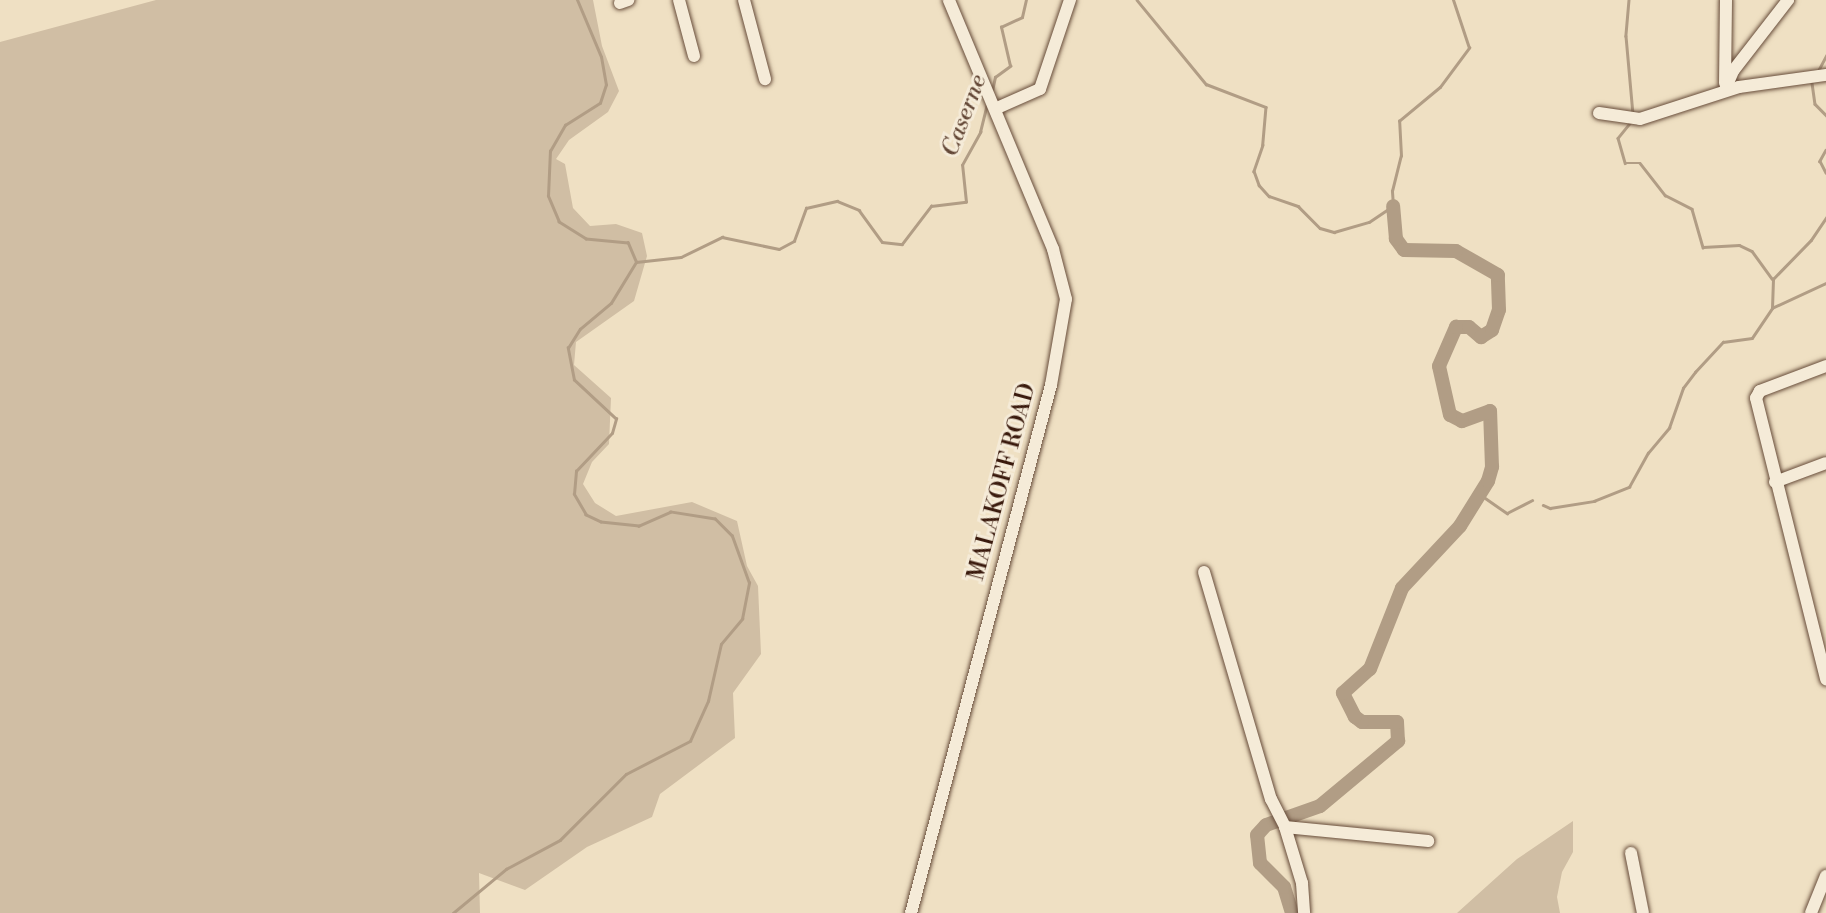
<!DOCTYPE html>
<html>
<head>
<meta charset="utf-8">
<style>
	body { margin:0 }
	#map { position:relative; width:1826px; height:913px; overflow:hidden; background:#efe0c3; font-family:"Libre Bodoni",serif }
	div>[style] { position:absolute }
	.green>* { inset:0; background:#d0bea4 }
	.stream>* { height:2.5px; margin:-1.25px; padding:0 1.25px; transform-origin:1.25px; border-radius:1.25px; background:#b19d85 }
	.river>* { height:14px; margin:-7px; padding:0 7px; transform-origin:7px; border-radius:7px; background:#b19d85 }
	.roads { filter:drop-shadow(0 0 2px #674c3a) drop-shadow(0 0 2px #674c3a) }
	.minor>* { height:12px; margin:-6px; padding:0 6px; transform-origin:6px; border-radius:6px; background:#f5ebd8 }
	span { translate:-50% -50%; white-space:nowrap; text-align:center; line-height:1.15; -webkit-text-stroke:6px #f5ebd8; paint-order:stroke }
	.street-label { font-size:23px; color:#3a1a0d }
	.water-label { font-size:24px; color:#644837; font-style:italic }
</style>
</head>
<body>
<div id="map">
	<div class="green">
		<div style="clip-path:polygon(156px 0,593px 0,602px 46px,619px 91px,608px 112px,569px 140px,556px 159px,565px 164px,573px 208px,590px 226px,616px 224px,642px 233px,647px 256px,634px 301px,576px 342px,574px 365px,611px 398px,609px 444px,592px 462px,583px 484px,595px 503px,616px 516px,692px 502px,737px 521px,747px 566px,758px 586px,761px 654px,733px 693px,735px 738px,660px 794px,652px 817px,587px 847px,525px 890px,479px 873px,480px 913px,0 913px,0 42px)"></div>
		<div style="clip-path:polygon(1573px 821px,1573px 852px,1562px 872px,1557px 897px,1560px 913px,1457px 913px,1517px 859px)"></div>
	</div>
	<div class="stream">
		<div style="left:1137px;top:0;width:109px;rotate:50.6deg"></div>
		<div style="left:1206px;top:84px;width:64px;rotate:21deg"></div>
		<div style="left:1266px;top:107px;width:38px;rotate:95deg"></div>
		<div style="left:1263px;top:145px;width:28px;rotate:109deg"></div>
		<div style="left:1254px;top:171px;width:15px;rotate:70deg"></div>
		<div style="left:1259px;top:185px;width:15px;rotate:48deg"></div>
		<div style="left:1269px;top:196px;width:31px;rotate:19deg"></div>
		<div style="left:1298px;top:206px;width:31px;rotate:45deg"></div>
		<div style="left:1320px;top:228px;width:15px;rotate:16deg"></div>
		<div style="left:1334px;top:232px;width:36px;rotate:-16deg"></div>
		<div style="left:1369px;top:222px;width:29px;rotate:-34deg"></div>
		<div style="left:1393px;top:206px;width:15px;rotate:-94deg"></div>
		<div style="left:1392px;top:191px;width:36px;rotate:-76deg"></div>
		<div style="left:1401px;top:156px;width:35px;rotate:-93deg"></div>
		<div style="left:1399px;top:121px;width:53px;rotate:-39.7deg"></div>
		<div style="left:1440px;top:87px;width:49px;rotate:-53.4deg"></div>
		<div style="left:1469px;top:48px;width:51px;rotate:-108.4deg"></div>
		<div style="left:1629px;top:0;width:36px;rotate:95deg"></div>
		<div style="left:1626px;top:36px;width:79px;rotate:84.9deg"></div>
		<div style="left:1819px;top:69px;width:15px;rotate:-62deg"></div>
		<div style="left:1812px;top:83px;width:21px;rotate:82deg"></div>
		<div style="left:1815px;top:104px;width:16px;rotate:45deg"></div>
		<div style="left:992px;top:91px;width:14px;rotate:-78deg"></div>
		<div style="left:995px;top:77px;width:19px;rotate:-36deg"></div>
		<div style="left:1010px;top:66px;width:40px;rotate:-103deg"></div>
		<div style="left:1001px;top:27px;width:23px;rotate:-25deg"></div>
		<div style="left:1022px;top:17px;width:17px;rotate:-77deg"></div>
		<div style="left:1632px;top:121px;width:22px;rotate:129deg"></div>
		<div style="left:1618px;top:138px;width:26px;rotate:74deg"></div>
		<div style="left:1625px;top:163px;width:15px"></div>
		<div style="left:1640px;top:163px;width:41px;rotate:52deg"></div>
		<div style="left:1665px;top:195px;width:30px;rotate:27deg"></div>
		<div style="left:1692px;top:209px;width:40px;rotate:74deg"></div>
		<div style="left:1703px;top:247px;width:36px;rotate:-3deg"></div>
		<div style="left:1739px;top:245px;width:14px;rotate:25deg"></div>
		<div style="left:1752px;top:251px;width:34px;rotate:54deg"></div>
		<div style="left:1826px;top:150px;width:13px;rotate:119deg"></div>
		<div style="left:1820px;top:161px;width:13px;rotate:63deg"></div>
		<div style="left:636px;top:262px;width:45px;rotate:-6.3deg"></div>
		<div style="left:681px;top:257px;width:46px;rotate:-26deg"></div>
		<div style="left:722px;top:237px;width:58px;rotate:11.9deg"></div>
		<div style="left:779px;top:249px;width:17px;rotate:-28deg"></div>
		<div style="left:794px;top:241px;width:35px;rotate:-70deg"></div>
		<div style="left:806px;top:208px;width:32px;rotate:-13deg"></div>
		<div style="left:837px;top:201px;width:24px;rotate:22deg"></div>
		<div style="left:859px;top:210px;width:39px;rotate:54deg"></div>
		<div style="left:882px;top:242px;width:20px;rotate:6deg"></div>
		<div style="left:902px;top:244px;width:48px;rotate:-52.7deg"></div>
		<div style="left:931px;top:206px;width:35px;rotate:-7deg"></div>
		<div style="left:966px;top:202px;width:37px;rotate:-96deg"></div>
		<div style="left:962px;top:165px;width:38px;rotate:-61deg"></div>
		<div style="left:980px;top:132px;width:30px;rotate:-76deg"></div>
		<div style="left:1772px;top:308px;width:60px;rotate:-24.8deg"></div>
		<div style="left:1481px;top:495px;width:32px;rotate:35deg"></div>
		<div style="left:1507px;top:513px;width:28px;rotate:-27deg"></div>
		<div style="left:1543px;top:505px;width:8px;rotate:23deg"></div>
		<div style="left:1550px;top:508px;width:45px;rotate:-9deg"></div>
		<div style="left:1594px;top:501px;width:38px;rotate:-22deg"></div>
		<div style="left:1629px;top:487px;width:39px;rotate:-61deg"></div>
		<div style="left:1648px;top:453px;width:33px;rotate:-50deg"></div>
		<div style="left:1669px;top:428px;width:42px;rotate:-70.7deg"></div>
		<div style="left:1683px;top:388px;width:20px;rotate:-53deg"></div>
		<div style="left:1695px;top:372px;width:41px;rotate:-47deg"></div>
		<div style="left:1723px;top:342px;width:29px;rotate:-8deg"></div>
		<div style="left:1752px;top:338px;width:36px;rotate:-56deg"></div>
		<div style="left:1772px;top:308px;width:29px;rotate:-88deg"></div>
		<div style="left:1773px;top:279px;width:54px;rotate:-45.7deg"></div>
		<div style="left:1811px;top:240px;width:27px;rotate:-56deg"></div>
		<div style="left:453px;top:913px;width:69px;rotate:-39.7deg"></div>
		<div style="left:506px;top:869px;width:61px;rotate:-28.2deg"></div>
		<div style="left:560px;top:840px;width:93px;rotate:-45deg"></div>
		<div style="left:626px;top:774px;width:72px;rotate:-27.3deg"></div>
		<div style="left:690px;top:741px;width:44px;rotate:-65.8deg"></div>
		<div style="left:708px;top:701px;width:58px;rotate:-77.2deg"></div>
		<div style="left:721px;top:644px;width:33px;rotate:-50deg"></div>
		<div style="left:742px;top:619px;width:37px;rotate:-79deg"></div>
		<div style="left:749px;top:583px;width:50px;rotate:-109.9deg"></div>
		<div style="left:732px;top:536px;width:24px;rotate:-135deg"></div>
		<div style="left:715px;top:519px;width:45px;rotate:-171deg"></div>
		<div style="left:671px;top:512px;width:35px;rotate:156deg"></div>
		<div style="left:639px;top:526px;width:38px;rotate:-174deg"></div>
		<div style="left:601px;top:522px;width:17px;rotate:-155deg"></div>
		<div style="left:586px;top:515px;width:24px;rotate:-120deg"></div>
		<div style="left:574px;top:494px;width:23px;rotate:-85deg"></div>
		<div style="left:576px;top:471px;width:52px;rotate:-46.5deg"></div>
		<div style="left:612px;top:433px;width:15px;rotate:-74deg"></div>
		<div style="left:616px;top:419px;width:57px;rotate:-137.1deg"></div>
		<div style="left:574px;top:380px;width:33px;rotate:-101deg"></div>
		<div style="left:568px;top:348px;width:22px;rotate:-58deg"></div>
		<div style="left:580px;top:329px;width:40px;rotate:-40deg"></div>
		<div style="left:611px;top:303px;width:48px;rotate:-58.6deg"></div>
		<div style="left:636px;top:262px;width:21px;rotate:-113deg"></div>
		<div style="left:628px;top:243px;width:42px;rotate:-174.6deg"></div>
		<div style="left:586px;top:239px;width:32px;rotate:-148deg"></div>
		<div style="left:559px;top:222px;width:28px;rotate:-113deg"></div>
		<div style="left:548px;top:196px;width:45px;rotate:-87.5deg"></div>
		<div style="left:550px;top:151px;width:30px;rotate:-60deg"></div>
		<div style="left:565px;top:125px;width:41px;rotate:-32.2deg"></div>
		<div style="left:600px;top:103px;width:19px;rotate:-72deg"></div>
		<div style="left:606px;top:85px;width:28px;rotate:-100deg"></div>
		<div style="left:601px;top:57px;width:62px;rotate:-112.8deg"></div>
	</div>
	<div class="river">
		<div style="left:1292px;top:913px;width:27px;rotate:-107deg"></div>
		<div style="left:1284px;top:887px;width:34px;rotate:-135deg"></div>
		<div style="left:1260px;top:863px;width:28px;rotate:-96deg"></div>
		<div style="left:1257px;top:835px;width:13px;rotate:-48deg"></div>
		<div style="left:1266px;top:825px;width:57px;rotate:-19.4deg"></div>
		<div style="left:1320px;top:806px;width:102px;rotate:-39.8deg"></div>
		<div style="left:1398px;top:741px;width:19px;rotate:-93deg"></div>
		<div style="left:1397px;top:722px;width:35px;rotate:180deg"></div>
		<div style="left:1362px;top:722px;width:9px;rotate:-144deg"></div>
		<div style="left:1355px;top:717px;width:27px;rotate:-117deg"></div>
		<div style="left:1343px;top:693px;width:36px;rotate:-42deg"></div>
		<div style="left:1370px;top:669px;width:87px;rotate:-68.4deg"></div>
		<div style="left:1402px;top:588px;width:85px;rotate:-46.9deg"></div>
		<div style="left:1460px;top:526px;width:53px;rotate:-58.1deg"></div>
		<div style="left:1488px;top:481px;width:15px;rotate:-74deg"></div>
		<div style="left:1492px;top:467px;width:56px;rotate:-92deg"></div>
		<div style="left:1490px;top:411px;width:30px;rotate:160deg"></div>
		<div style="left:1462px;top:421px;width:13px;rotate:-153deg"></div>
		<div style="left:1450px;top:415px;width:50px;rotate:-102.7deg"></div>
		<div style="left:1439px;top:366px;width:43px;rotate:-66.4deg"></div>
		<div style="left:1456px;top:327px;width:13px"></div>
		<div style="left:1469px;top:327px;width:16px;rotate:40deg"></div>
		<div style="left:1481px;top:337px;width:13px;rotate:-32deg"></div>
		<div style="left:1492px;top:330px;width:21px;rotate:-71deg"></div>
		<div style="left:1499px;top:310px;width:35px;rotate:-92deg"></div>
		<div style="left:1498px;top:275px;width:48px;rotate:-150.3deg"></div>
		<div style="left:1456px;top:251px;width:52px;rotate:-178.9deg"></div>
		<div style="left:1404px;top:250px;width:14px;rotate:-126deg"></div>
		<div style="left:1396px;top:239px;width:33px;rotate:-95deg"></div>
	</div>
	<div class="roads">
		<div class="minor">
			<div style="left:679px;top:0;width:58px;rotate:75deg"></div>
			<div style="left:744px;top:0;width:82px;rotate:75.1deg"></div>
			<div style="left:620px;top:3px;width:9px;rotate:-21deg"></div>
			<div style="left:1725px;top:83px;width:83px;rotate:-89.3deg"></div>
			<div style="left:1725px;top:90px;width:21px;rotate:-67deg"></div>
			<div style="left:1733px;top:71px;width:90px;rotate:-52.2deg"></div>
			<div style="left:997px;top:108px;width:47px;rotate:-23.8deg"></div>
			<div style="left:1040px;top:89px;width:94px;rotate:-71.4deg"></div>
			<div style="left:1599px;top:113px;width:41px;rotate:8.3deg"></div>
			<div style="left:1640px;top:119px;width:104px;rotate:-17.9deg"></div>
			<div style="left:1739px;top:87px;width:88px;rotate:-7.9deg"></div>
			<div style="left:1826px;top:366px;width:71px;rotate:159.3deg"></div>
			<div style="left:1760px;top:391px;width:8px;rotate:120deg"></div>
			<div style="left:1756px;top:398px;width:290px;rotate:76deg"></div>
			<div style="left:1775px;top:482px;width:54px;rotate:-20.4deg"></div>
			<div style="left:1204px;top:572px;width:237px;rotate:73.6deg"></div>
			<div style="left:1271px;top:799px;width:31px;rotate:63deg"></div>
			<div style="left:1285px;top:827px;width:144px;rotate:5.6deg"></div>
			<div style="left:1285px;top:827px;width:59px;rotate:73.1deg"></div>
			<div style="left:1302px;top:883px;width:30px;rotate:86deg"></div>
			<div style="left:1631px;top:853px;width:61px;rotate:78.7deg"></div>
			<div style="left:911px;top:913px;width:546px;rotate:-75.15deg"></div>
			<div style="left:1051px;top:385px;width:87px;rotate:-80.1deg"></div>
			<div style="left:1066px;top:299px;width:52px;rotate:-104.6deg"></div>
			<div style="left:1053px;top:249px;width:270px;rotate:-112.7deg"></div>
			<div style="left:1811px;top:913px;width:40px;rotate:-68deg"></div>
		</div>
	</div>
	<div class="street-label">
		<span style="left:1002px;top:482px;rotate:-75deg">MALAKOFF ROAD</span>
	</div>
	<div class="water-label">
		<span style="left:965px;top:116px;rotate:-69deg">Caserne</span>
	</div>
</div>
</body>
</html>
